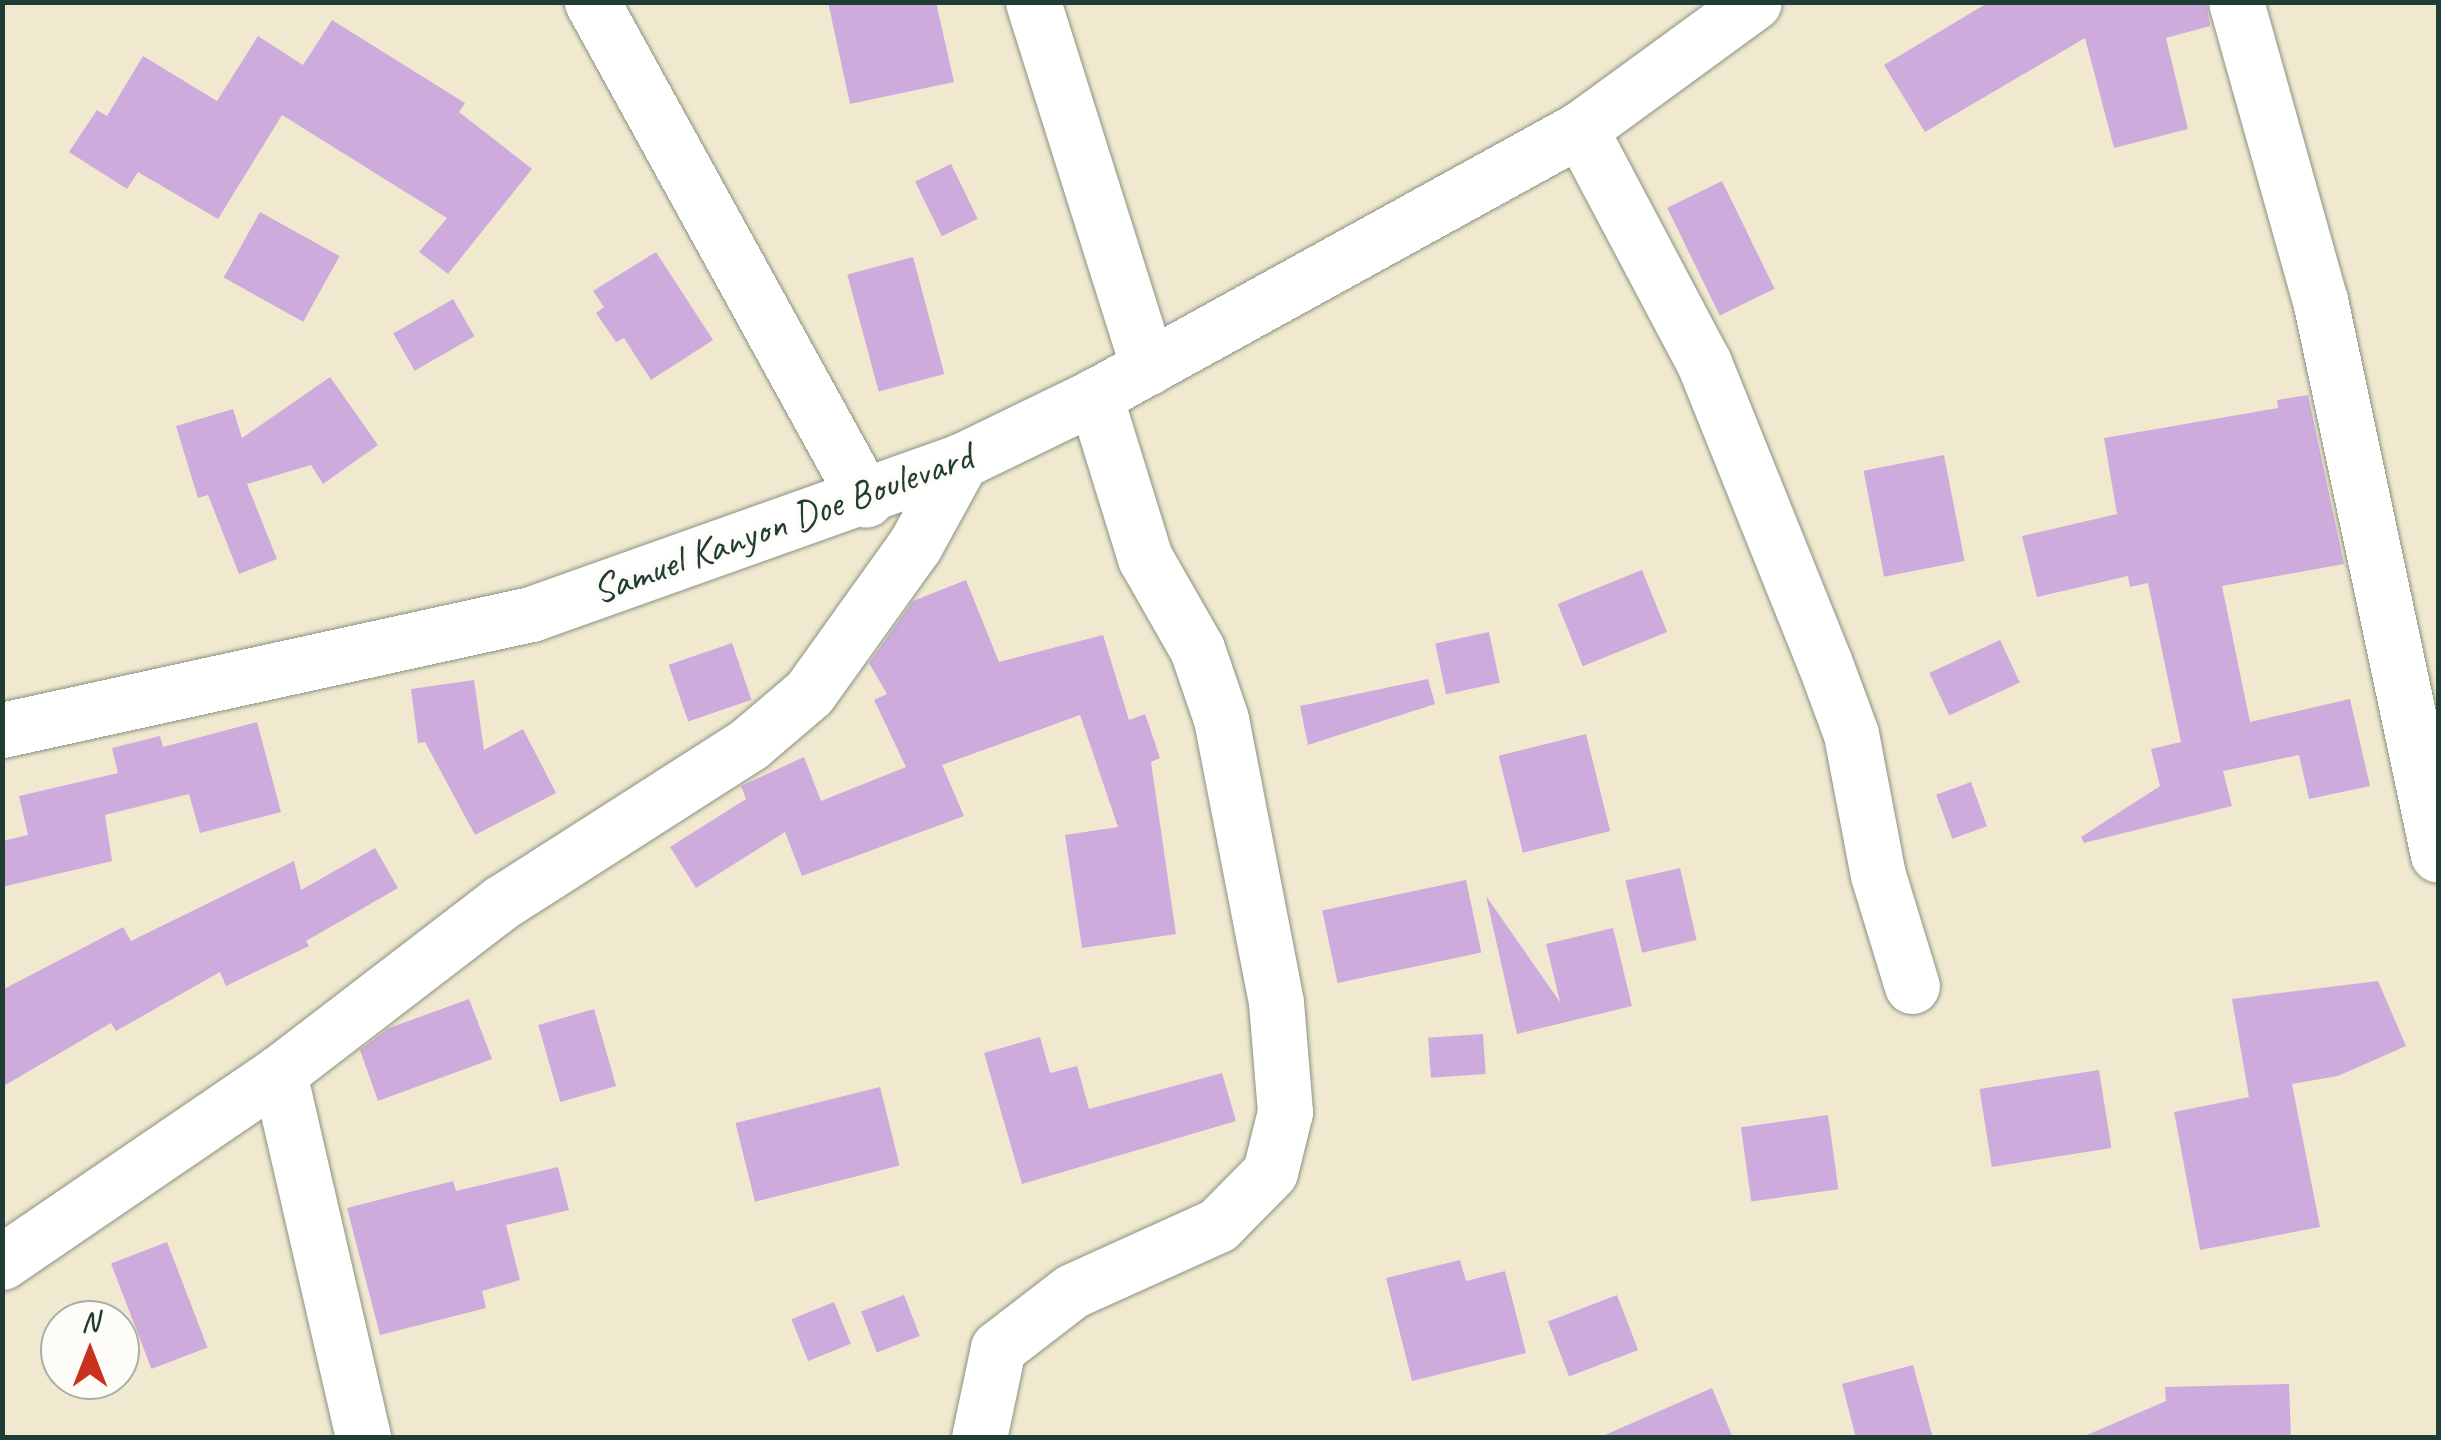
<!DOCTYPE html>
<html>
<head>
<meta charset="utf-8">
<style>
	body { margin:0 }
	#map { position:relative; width:2441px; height:1440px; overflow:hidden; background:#f1e9cf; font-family:Caveat,sans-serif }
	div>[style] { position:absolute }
	.building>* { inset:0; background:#cdacdd; transform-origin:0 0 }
	.roads { filter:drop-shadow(0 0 2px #889382) drop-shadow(0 0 2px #889382) }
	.minor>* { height:55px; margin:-27.5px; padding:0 27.5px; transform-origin:27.5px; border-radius:27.5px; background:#fff }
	span { translate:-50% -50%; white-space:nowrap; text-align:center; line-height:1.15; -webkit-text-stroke:8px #fdfcf7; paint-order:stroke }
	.street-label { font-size:40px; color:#1f3d34 }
	.frame { position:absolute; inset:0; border:5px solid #1f3d34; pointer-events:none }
	.north { position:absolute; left:40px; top:1300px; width:100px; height:100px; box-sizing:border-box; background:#fdfcf7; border:2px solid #a4b0a9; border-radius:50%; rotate:0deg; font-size:28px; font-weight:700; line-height:40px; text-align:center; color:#1f3d34 }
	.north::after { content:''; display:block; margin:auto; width:35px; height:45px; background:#c8321e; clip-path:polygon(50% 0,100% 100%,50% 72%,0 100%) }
</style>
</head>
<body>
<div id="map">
	<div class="building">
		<div style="clip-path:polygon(828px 2px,936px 2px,954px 82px,850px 104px)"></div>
		<div style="clip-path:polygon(1989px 2px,2206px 2px,2210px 26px,2166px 38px,2188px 129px,2114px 148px,2085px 38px,1925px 132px,1884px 65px)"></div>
		<div style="clip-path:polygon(332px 20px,465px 103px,459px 112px,532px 169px,448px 274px,419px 252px,447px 218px,282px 115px,218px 219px,138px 172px,127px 189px,69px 152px,97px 110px,107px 116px,143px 56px,217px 101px,258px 36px,303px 65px)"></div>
		<div style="left:951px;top:164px;width:61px;height:40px;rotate:64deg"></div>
		<div style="left:1722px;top:181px;width:120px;height:61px;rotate:64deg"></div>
		<div style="left:260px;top:212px;width:91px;height:75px;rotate:29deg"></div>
		<div style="clip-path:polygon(656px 252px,713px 340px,651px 380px,624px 338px,616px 342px,596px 313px,604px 307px,593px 291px)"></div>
		<div style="left:913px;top:257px;width:121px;height:68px;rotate:75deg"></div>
		<div style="left:453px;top:299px;width:43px;height:69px;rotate:60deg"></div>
		<div style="clip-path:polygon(330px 377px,378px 445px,323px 484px,311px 465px,247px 484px,277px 559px,239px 574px,208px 495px,198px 498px,176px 426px,233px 409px,242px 438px)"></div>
		<div style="clip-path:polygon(2308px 395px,2344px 564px,2222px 586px,2250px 722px,2350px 699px,2370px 786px,2309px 799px,2299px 755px,2223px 771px,2232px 806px,2084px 843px,2081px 837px,2160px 786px,2151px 749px,2181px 742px,2148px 583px,2130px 587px,2128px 576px,2037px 597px,2022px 536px,2117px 514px,2104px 438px,2278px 408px,2277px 400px)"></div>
		<div style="left:1944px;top:455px;width:108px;height:82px;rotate:79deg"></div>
		<div style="left:1642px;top:570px;width:67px;height:91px;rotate:68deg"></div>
		<div style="clip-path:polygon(966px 580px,999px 662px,1103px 635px,1129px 720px,1145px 714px,1160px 758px,1151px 762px,1176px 934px,1082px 948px,1065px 835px,1118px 827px,1080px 715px,942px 765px,964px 816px,802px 876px,785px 832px,696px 888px,670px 847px,746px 799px,741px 786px,804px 757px,821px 801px,906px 767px,874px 700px,887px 694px,869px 663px,913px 601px)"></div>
		<div style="left:1489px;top:632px;width:52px;height:55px;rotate:78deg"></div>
		<div style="left:2000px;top:640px;width:47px;height:78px;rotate:65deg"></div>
		<div style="left:732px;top:643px;width:60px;height:67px;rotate:71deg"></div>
		<div style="clip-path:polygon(1428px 679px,1435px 704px,1308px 745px,1300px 706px)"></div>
		<div style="clip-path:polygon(474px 680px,484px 750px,523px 729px,556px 793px,475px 835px,425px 742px,418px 743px,411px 689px)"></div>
		<div style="clip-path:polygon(257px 722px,281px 812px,200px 833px,189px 794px,105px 815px,112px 861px,2px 887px,2px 841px,28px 835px,19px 796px,118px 773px,112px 748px,160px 736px,163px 747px)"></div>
		<div style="left:1586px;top:734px;width:100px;height:90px;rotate:76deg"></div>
		<div style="left:1971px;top:782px;width:47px;height:37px;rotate:70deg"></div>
		<div style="clip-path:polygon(375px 848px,398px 888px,306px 941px,309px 946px,226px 986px,220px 972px,116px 1031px,111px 1023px,2px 1087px,2px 990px,123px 927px,131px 941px,294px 861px,301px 890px)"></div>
		<div style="left:1680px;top:868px;width:74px;height:56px;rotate:77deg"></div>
		<div style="left:1466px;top:880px;width:74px;height:147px;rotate:78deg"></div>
		<div style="clip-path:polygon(1486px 896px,1560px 1002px,1546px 944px,1613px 928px,1632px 1006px,1517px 1034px)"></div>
		<div style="clip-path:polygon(2378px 981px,2406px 1046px,2338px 1076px,2292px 1084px,2320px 1227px,2200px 1250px,2174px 1112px,2249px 1097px,2232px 999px)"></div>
		<div style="clip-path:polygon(469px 999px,492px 1059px,378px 1101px,360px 1050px,389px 1028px)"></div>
		<div style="left:594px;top:1009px;width:80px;height:58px;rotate:74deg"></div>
		<div style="left:1483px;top:1034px;width:40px;height:55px;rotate:86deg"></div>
		<div style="clip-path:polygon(1040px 1037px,1050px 1073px,1077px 1066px,1089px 1109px,1222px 1073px,1236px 1121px,1022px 1184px,984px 1053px)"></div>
		<div style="left:2099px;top:1070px;width:79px;height:121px;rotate:81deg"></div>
		<div style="left:880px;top:1087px;width:81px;height:149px;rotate:76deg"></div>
		<div style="left:1828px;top:1115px;width:75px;height:88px;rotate:82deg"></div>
		<div style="clip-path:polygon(558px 1167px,569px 1210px,506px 1225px,520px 1280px,482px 1291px,486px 1308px,380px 1335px,347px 1208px,453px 1181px,456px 1191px)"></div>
		<div style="left:167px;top:1242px;width:113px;height:60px;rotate:69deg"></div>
		<div style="clip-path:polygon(1460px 1260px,1466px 1281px,1505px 1271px,1526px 1353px,1412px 1381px,1386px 1278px)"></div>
		<div style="left:904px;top:1295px;width:44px;height:46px;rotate:69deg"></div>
		<div style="left:1617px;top:1295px;width:59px;height:74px;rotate:69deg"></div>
		<div style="left:834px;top:1302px;width:45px;height:46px;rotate:68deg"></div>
		<div style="clip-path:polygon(1913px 1365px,1933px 1438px,1856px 1438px,1842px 1384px)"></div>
		<div style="clip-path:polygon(2289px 1384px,2291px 1438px,2080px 1438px,2166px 1401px,2165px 1387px)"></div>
		<div style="clip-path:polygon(1712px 1388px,1733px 1438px,1598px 1438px)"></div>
	</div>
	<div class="roads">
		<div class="minor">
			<div style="left:592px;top:2px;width:568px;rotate:61.18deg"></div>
			<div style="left:1033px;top:2px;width:383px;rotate:72.5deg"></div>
			<div style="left:2236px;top:2px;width:310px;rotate:74.3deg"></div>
			<div style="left:2320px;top:300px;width:567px;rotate:78deg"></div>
			<div style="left:1580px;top:129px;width:265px;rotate:62.1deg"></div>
			<div style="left:1704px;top:363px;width:321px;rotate:68.1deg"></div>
			<div style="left:1824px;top:661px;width:78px;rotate:69.7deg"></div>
			<div style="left:1851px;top:734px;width:144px;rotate:79.2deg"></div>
			<div style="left:1878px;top:875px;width:116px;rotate:73deg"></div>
			<div style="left:2px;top:730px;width:542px;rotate:-12.37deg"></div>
			<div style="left:531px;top:614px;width:456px;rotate:-19.6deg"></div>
			<div style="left:961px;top:461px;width:149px;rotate:-25.9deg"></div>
			<div style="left:1095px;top:396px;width:554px;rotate:-28.83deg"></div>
			<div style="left:1580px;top:129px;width:215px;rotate:-36.1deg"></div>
			<div style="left:279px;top:1073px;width:375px;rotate:77deg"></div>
			<div style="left:2px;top:1262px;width:335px;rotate:-34.3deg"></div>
			<div style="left:279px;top:1073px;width:281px;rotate:-37.5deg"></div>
			<div style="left:502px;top:902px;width:293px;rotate:-32.6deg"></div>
			<div style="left:749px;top:744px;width:79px;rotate:-40.4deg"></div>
			<div style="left:809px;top:693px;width:182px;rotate:-54.4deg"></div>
			<div style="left:915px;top:545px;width:96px;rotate:-61.3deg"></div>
			<div style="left:979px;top:1438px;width:92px;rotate:-78.1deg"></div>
			<div style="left:998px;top:1348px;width:93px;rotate:-37.6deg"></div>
			<div style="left:1072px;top:1291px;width:160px;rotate:-24.3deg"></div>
			<div style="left:1218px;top:1225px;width:74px;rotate:-45.5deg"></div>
			<div style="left:1270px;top:1172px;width:62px;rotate:-76deg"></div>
			<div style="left:1285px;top:1112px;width:110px;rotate:-94.7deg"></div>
			<div style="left:1276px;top:1002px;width:288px;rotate:-101deg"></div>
			<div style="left:1221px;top:719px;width:74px;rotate:-108.9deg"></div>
			<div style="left:1197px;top:649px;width:105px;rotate:-119.7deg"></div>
			<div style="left:1145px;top:558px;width:170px;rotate:-107.2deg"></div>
		</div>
	</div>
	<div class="street-label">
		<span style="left:782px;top:523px;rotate:-20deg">Samuel Kanyon Doe Boulevard</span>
	</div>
	<div class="frame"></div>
	<div class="north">N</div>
</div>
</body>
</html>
